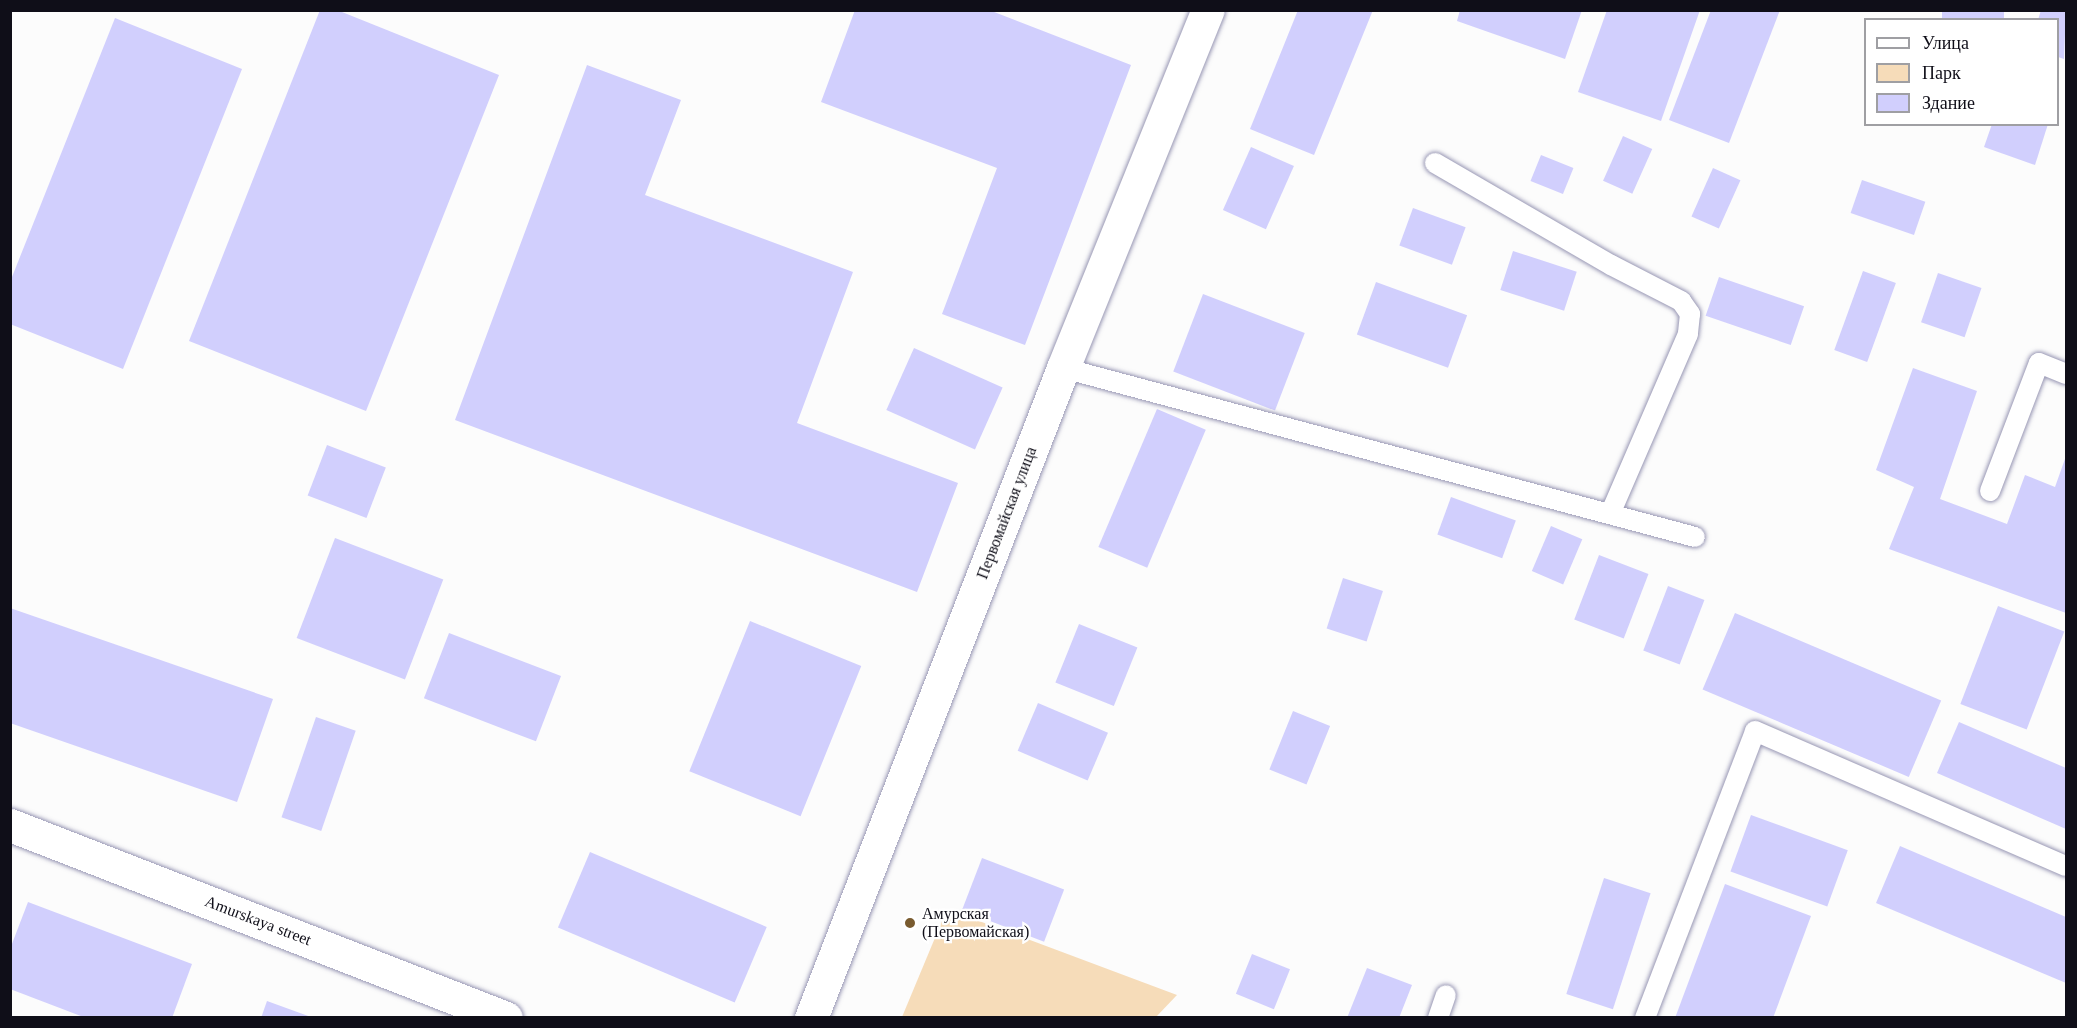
<!DOCTYPE html>
<html>
<head>
<meta charset="utf-8">
<style>
	body { margin:0 }
	#map { position:relative; width:2077px; height:1028px; overflow:hidden; background:#fcfcfc; font-family:Georgia,serif }
	div>[style] { position:absolute }
	.green>* { inset:0; background:#f6dcb9 }
	.building>* { inset:0; background:#d1cffd; transform-origin:0 0 }
	.roads { filter:drop-shadow(0 0 2px #9897b4) drop-shadow(0 0 2px #9897b4) }
	.service>* { height:20px; margin:-10px; padding:0 10px; transform-origin:10px; border-radius:10px; background:#fff }
	.tertiary>* { height:33px; margin:-16.5px; padding:0 16.5px; transform-origin:16.5px; border-radius:16.5px; background:#fff }
	.dots>* { width:16px; height:16px; translate:-50% -50%; box-sizing:border-box; border:3px solid #fff; border-radius:50% }
	span { translate:-50% -50%; white-space:nowrap; text-align:center; line-height:1.15; -webkit-text-stroke:4.5px #fff; paint-order:stroke }
	.street-label { font-size:16px; color:#0f0e18 }
	.poi-label { font-size:16px; color:#0f0e18 }
	.left { translate:0 -50%; text-align:left }
	.frame { position:absolute; inset:0; border:12px solid #0f0e18; pointer-events:none }
	.legend { position:absolute; left:1864px; top:18px; width:195px; height:108px; box-sizing:border-box; background:#fff; border:2px solid #9f9fa3; margin:0; padding:8px 10px; list-style:none; font-size:18px; color:#0f0e18 }
	.legend li { display:flex; align-items:center; gap:12px; height:30px }
	.legend b { width:30px; border:2px solid #9f9fa3 }
</style>
</head>
<body>
<div id="map">
	<div class="green">
		<div style="clip-path:polygon(947px 909px,1177px 995px,1156px 1017px,902px 1017px)"></div>
	</div>
	<div class="building">
		<div style="clip-path:polygon(320px 10px,337px 10px,499px 75px,366px 411px,189px 341px)"></div>
		<div style="clip-path:polygon(855px 10px,989px 10px,1131px 65px,1025px 345px,942px 314px,997px 168px,821px 102px)"></div>
		<div style="clip-path:polygon(1298px 10px,1373px 10px,1314px 155px,1250px 129px)"></div>
		<div style="clip-path:polygon(1460px 10px,1582px 10px,1565px 59px,1457px 21px)"></div>
		<div style="clip-path:polygon(1607px 10px,1700px 10px,1661px 121px,1578px 92px)"></div>
		<div style="clip-path:polygon(1711px 10px,1780px 10px,1729px 143px,1669px 120px)"></div>
		<div style="left:1942px;top:10px;width:62px;height:10px"></div>
		<div style="clip-path:polygon(2041px 10px,2066px 10px,2064px 59px,2058px 57px,2058px 20px,2038px 20px)"></div>
		<div style="clip-path:polygon(115px 18px,242px 69px,123px 369px,10px 324px,10px 282px)"></div>
		<div style="clip-path:polygon(587px 65px,681px 100px,645px 195px,853px 272px,797px 423px,958px 483px,917px 592px,455px 420px)"></div>
		<div style="clip-path:polygon(1992px 124px,2048px 124px,2035px 165px,1984px 147px)"></div>
		<div style="left:1623px;top:136px;width:32px;height:49px;rotate:24deg"></div>
		<div style="left:1251px;top:147px;width:47px;height:69px;rotate:24deg"></div>
		<div style="left:1541px;top:155px;width:35px;height:28px;rotate:22deg"></div>
		<div style="left:1713px;top:168px;width:30px;height:53px;rotate:24deg"></div>
		<div style="left:1862px;top:180px;width:67px;height:35px;rotate:19deg"></div>
		<div style="left:1413px;top:208px;width:56px;height:40px;rotate:20deg"></div>
		<div style="left:1513px;top:251px;width:67px;height:41px;rotate:18deg"></div>
		<div style="left:1863px;top:271px;width:35px;height:84px;rotate:20deg"></div>
		<div style="left:1938px;top:273px;width:46px;height:52px;rotate:19deg"></div>
		<div style="left:1719px;top:277px;width:90px;height:41px;rotate:19deg"></div>
		<div style="left:1376px;top:282px;width:97px;height:56px;rotate:20deg"></div>
		<div style="left:1203px;top:294px;width:109px;height:83px;rotate:21deg"></div>
		<div style="left:914px;top:348px;width:97px;height:68px;rotate:24deg"></div>
		<div style="clip-path:polygon(1913px 368px,1977px 391px,1940px 499px,2007px 524px,2025px 475px,2055px 487px,2066px 456px,2066px 613px,1889px 549px,1914px 487px,1876px 470px)"></div>
		<div style="left:1157px;top:409px;width:53px;height:150px;rotate:23deg"></div>
		<div style="left:327px;top:445px;width:63px;height:54px;rotate:21deg"></div>
		<div style="left:1451px;top:497px;width:69px;height:40px;rotate:20deg"></div>
		<div style="left:1551px;top:526px;width:34px;height:49px;rotate:23deg"></div>
		<div style="left:335px;top:538px;width:116px;height:107px;rotate:21deg"></div>
		<div style="left:1599px;top:555px;width:53px;height:69px;rotate:21deg"></div>
		<div style="left:1343px;top:578px;width:42px;height:53px;rotate:18deg"></div>
		<div style="left:1668px;top:586px;width:39px;height:69px;rotate:21deg"></div>
		<div style="left:1998px;top:606px;width:71px;height:105px;rotate:21deg"></div>
		<div style="clip-path:polygon(10px 608px,273px 699px,237px 802px,10px 723px)"></div>
		<div style="left:1735px;top:613px;width:224px;height:83px;rotate:23deg"></div>
		<div style="left:750px;top:621px;width:120px;height:162px;rotate:22deg"></div>
		<div style="left:1079px;top:624px;width:63px;height:63px;rotate:22deg"></div>
		<div style="left:449px;top:633px;width:120px;height:70px;rotate:21deg"></div>
		<div style="left:1038px;top:703px;width:76px;height:52px;rotate:23deg"></div>
		<div style="left:1293px;top:711px;width:40px;height:63px;rotate:22deg"></div>
		<div style="left:316px;top:717px;width:42px;height:106px;rotate:19deg"></div>
		<div style="clip-path:polygon(1959px 722px,2066px 768px,2066px 829px,1937px 773px)"></div>
		<div style="left:1751px;top:815px;width:103px;height:60px;rotate:20deg"></div>
		<div style="clip-path:polygon(1900px 846px,2066px 917px,2066px 983px,1876px 903px)"></div>
		<div style="left:590px;top:852px;width:192px;height:82px;rotate:23deg"></div>
		<div style="left:982px;top:858px;width:88px;height:56px;rotate:21deg"></div>
		<div style="left:1604px;top:878px;width:49px;height:122px;rotate:18deg"></div>
		<div style="clip-path:polygon(1725px 884px,1811px 916px,1773px 1018px,1675px 1018px)"></div>
		<div style="clip-path:polygon(28px 902px,192px 964px,172px 1018px,86px 1018px,10px 989px,10px 949px)"></div>
		<div style="left:1252px;top:954px;width:41px;height:43px;rotate:22deg"></div>
		<div style="clip-path:polygon(1367px 968px,1412px 985px,1399px 1018px,1347px 1018px)"></div>
		<div style="clip-path:polygon(267px 1001px,311px 1017px,311px 1018px,261px 1018px)"></div>
	</div>
	<div class="roads">
		<div class="service">
			<div style="left:1435px;top:163px;width:203px;rotate:30.1deg"></div>
			<div style="left:1611px;top:265px;width:79px;rotate:27.2deg"></div>
			<div style="left:1681px;top:301px;width:16px;rotate:55deg"></div>
			<div style="left:1690px;top:314px;width:20px;rotate:96deg"></div>
			<div style="left:1688px;top:334px;width:196px;rotate:113.4deg"></div>
			<div style="left:1063px;top:368px;width:654px;rotate:14.97deg"></div>
			<div style="left:1990px;top:491px;width:137px;rotate:-69.1deg"></div>
			<div style="left:2039px;top:363px;width:29px;rotate:22deg"></div>
			<div style="left:1438px;top:1018px;width:24px;rotate:-71deg"></div>
			<div style="left:1645px;top:1018px;width:307px;rotate:-69deg"></div>
			<div style="left:1755px;top:731px;width:339px;rotate:23.5deg"></div>
		</div>
		<div class="tertiary">
			<div style="left:10px;top:825px;width:532px;rotate:21.26deg"></div>
			<div style="left:811px;top:1018px;width:697px;rotate:-68.81deg"></div>
			<div style="left:1063px;top:368px;width:386px;rotate:-68deg"></div>
		</div>
	</div>
	<div class="dots">
		<div style="left:910px;top:923px;background:#795b2f"></div>
	</div>
	<div class="street-label">
		<span style="left:1007px;top:513px;rotate:-69deg">Первомайская улица</span>
		<span style="left:258px;top:921px;rotate:21deg">Amurskaya street</span>
	</div>
	<div class="poi-label">
		<span class="left" style="left:922px;top:923px">Амурская<br>(Первомайская)</span>
	</div>
	<div class="frame"></div>
	<ul class="legend">
	<li><b style="height:8px;background:#fff"></b>Улица</li>
	<li><b style="height:16px;background:#f6dcb9"></b>Парк</li>
	<li><b style="height:16px;background:#d1cffd"></b>Здание</li>
	</ul>
</div>
</body>
</html>
